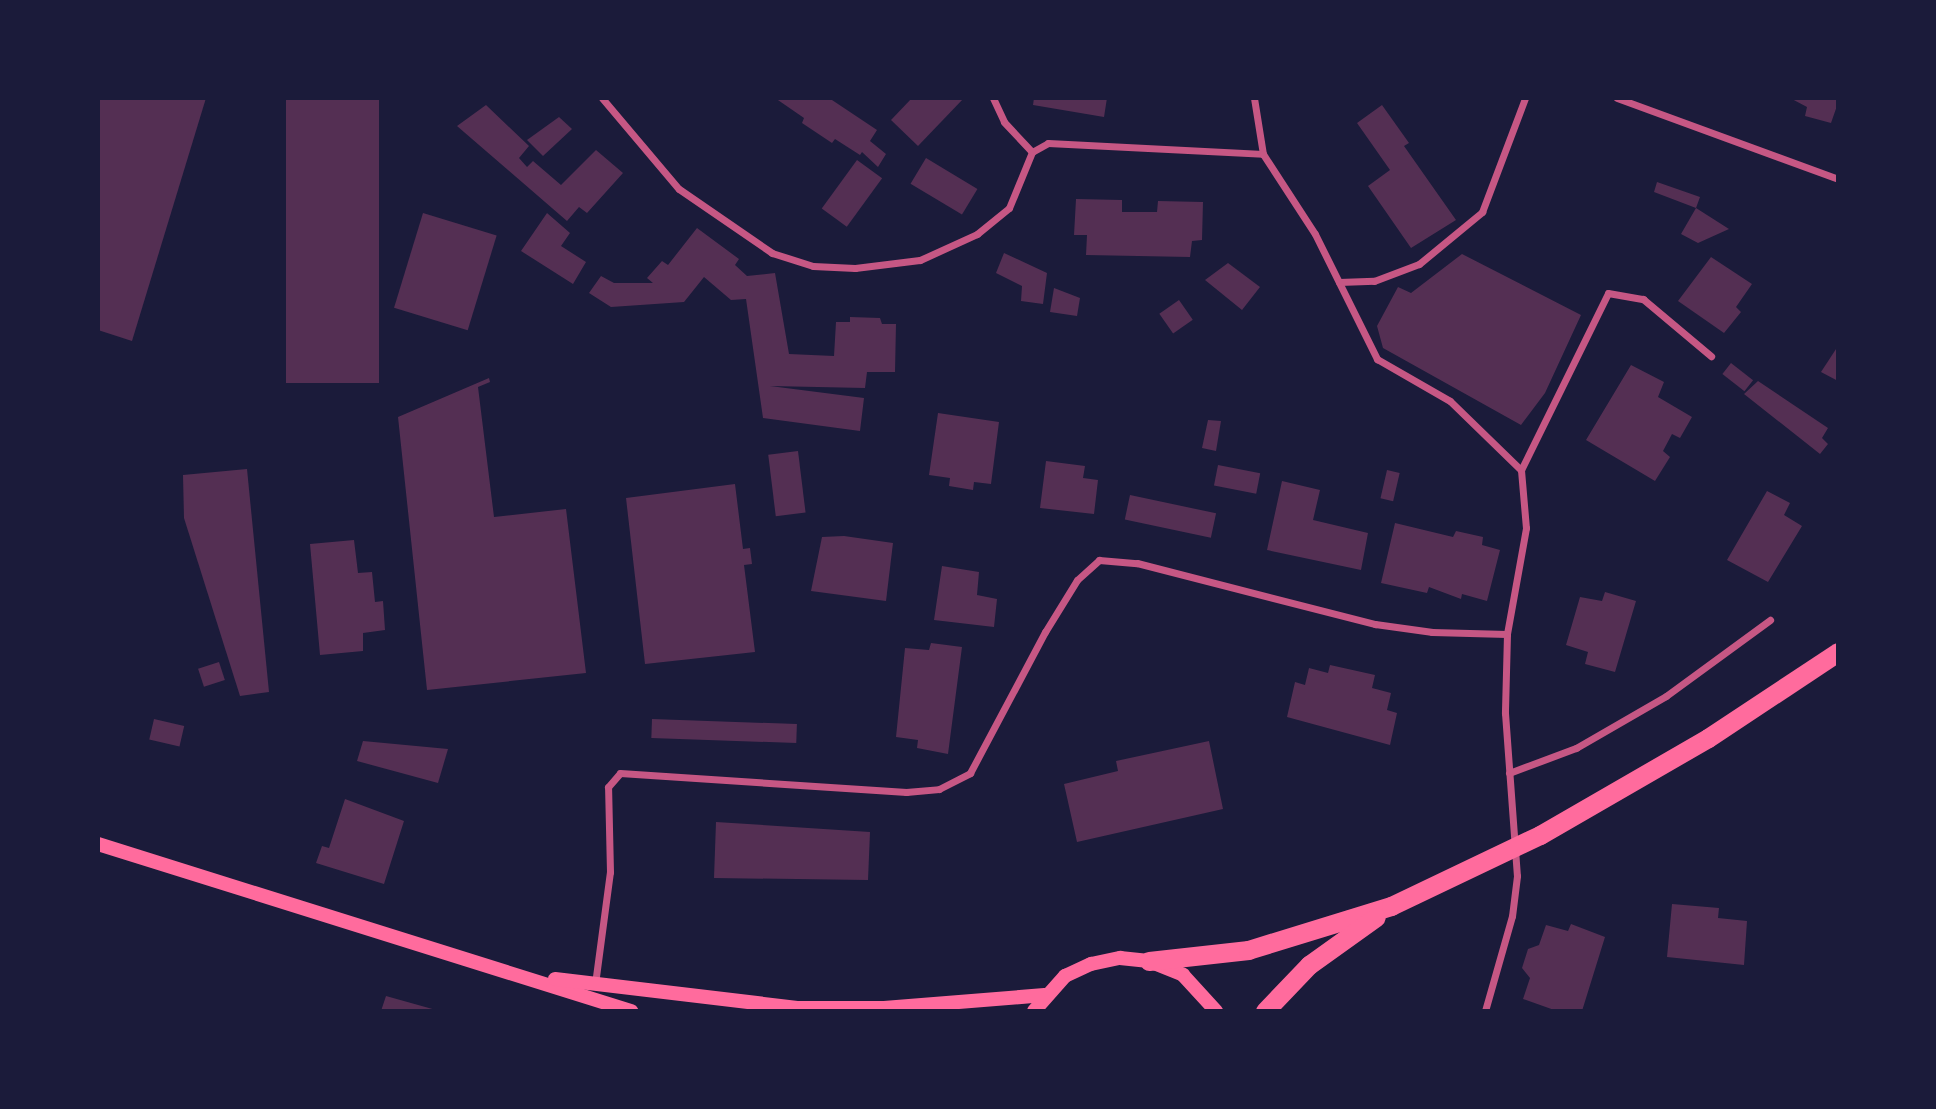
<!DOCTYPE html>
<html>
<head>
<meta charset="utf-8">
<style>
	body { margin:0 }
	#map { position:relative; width:1936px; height:1109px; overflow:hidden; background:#1b1b3a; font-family:"DejaVu Sans",sans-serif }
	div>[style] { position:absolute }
	.building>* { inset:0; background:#542f53; transform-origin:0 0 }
	.minor>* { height:7px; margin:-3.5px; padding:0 3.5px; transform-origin:3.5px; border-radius:3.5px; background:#c65784 }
	.secondary>* { height:14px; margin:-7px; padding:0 7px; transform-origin:7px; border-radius:7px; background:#ff6b9d }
	.trunk>* { height:19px; margin:-9.5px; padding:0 9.5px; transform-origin:9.5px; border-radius:9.5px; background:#ff6b9d }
	span { translate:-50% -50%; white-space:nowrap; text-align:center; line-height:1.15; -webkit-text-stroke:7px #1b1b3a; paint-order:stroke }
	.frame { position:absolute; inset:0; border:100px solid #1b1b3a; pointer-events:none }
</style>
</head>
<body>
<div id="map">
	<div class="building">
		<div style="clip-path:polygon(98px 98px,206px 98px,132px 341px,98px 330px)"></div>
		<div style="left:286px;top:98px;width:93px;height:285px"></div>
		<div style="clip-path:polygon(775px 98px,829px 98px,877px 130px,870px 141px,886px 154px,878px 167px,862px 152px,860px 155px,835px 139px,832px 143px,802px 123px,804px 118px)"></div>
		<div style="clip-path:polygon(912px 98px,964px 98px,918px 146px,891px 120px)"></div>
		<div style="clip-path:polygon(1034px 98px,1107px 98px,1104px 117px,1033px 105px)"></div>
		<div style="clip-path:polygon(1790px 98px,1838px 98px,1838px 103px,1831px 123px,1805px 116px,1807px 107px)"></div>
		<div style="clip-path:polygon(486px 105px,529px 146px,519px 158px,527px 167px,533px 161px,561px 185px,596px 150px,623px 173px,587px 213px,579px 207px,567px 221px,457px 126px)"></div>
		<div style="clip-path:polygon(1382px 105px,1409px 143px,1404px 146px,1456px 220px,1411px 248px,1368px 186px,1390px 170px,1357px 123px)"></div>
		<div style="clip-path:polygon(559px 117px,572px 129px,543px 156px,527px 140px)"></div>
		<div style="left:926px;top:158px;width:60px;height:30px;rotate:31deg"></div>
		<div style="left:857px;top:160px;width:31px;height:60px;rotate:36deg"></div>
		<div style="clip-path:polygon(1657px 182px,1700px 197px,1696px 208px,1729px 229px,1698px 243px,1681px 234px,1696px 208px,1654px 192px)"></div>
		<div style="clip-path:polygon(1076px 199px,1122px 200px,1122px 212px,1157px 212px,1158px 201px,1203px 202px,1202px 240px,1192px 241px,1190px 257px,1086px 255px,1087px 235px,1074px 235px)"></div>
		<div style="left:423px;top:213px;width:77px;height:99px;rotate:17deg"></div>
		<div style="clip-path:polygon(547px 213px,570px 233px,561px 246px,586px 262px,573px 284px,521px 251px)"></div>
		<div style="clip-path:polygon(697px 228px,739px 259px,735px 265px,747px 276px,775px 273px,789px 354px,834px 356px,836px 322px,850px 322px,850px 317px,880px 318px,882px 324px,896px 324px,895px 372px,867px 372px,865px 388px,770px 386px,864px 398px,860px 431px,763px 418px,746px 299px,731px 300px,704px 277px,684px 302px,611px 307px,589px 293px,601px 276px,614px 283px,653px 283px,647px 278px,662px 261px,668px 265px)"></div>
		<div style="clip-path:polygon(1004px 253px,1047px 273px,1043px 304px,1021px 301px,1022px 286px,996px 273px)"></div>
		<div style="clip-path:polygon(1462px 254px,1581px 315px,1545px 393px,1521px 425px,1383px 348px,1377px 326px,1398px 287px,1411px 293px)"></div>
		<div style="clip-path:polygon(1711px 257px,1752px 284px,1736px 307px,1741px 312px,1724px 333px,1678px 301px)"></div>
		<div style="clip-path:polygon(1228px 263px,1260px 287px,1242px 310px,1205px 280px)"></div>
		<div style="clip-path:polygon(1054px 288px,1080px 298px,1077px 316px,1050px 312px)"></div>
		<div style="left:1179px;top:300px;width:24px;height:24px;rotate:55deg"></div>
		<div style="clip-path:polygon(1838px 346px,1838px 381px,1821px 372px)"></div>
		<div style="left:1731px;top:363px;width:28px;height:14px;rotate:38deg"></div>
		<div style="clip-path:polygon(1631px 365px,1664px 382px,1658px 397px,1692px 417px,1680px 438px,1672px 434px,1663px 451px,1670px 457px,1655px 481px,1586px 440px)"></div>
		<div style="clip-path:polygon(489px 378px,490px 382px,478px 387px,494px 517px,566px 509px,586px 673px,427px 690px,398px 417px)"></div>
		<div style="clip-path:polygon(1758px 381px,1828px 428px,1822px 438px,1828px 444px,1820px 454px,1744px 394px)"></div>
		<div style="clip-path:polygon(938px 413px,999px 422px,991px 484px,974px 482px,973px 490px,949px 486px,950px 478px,929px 475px)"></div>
		<div style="clip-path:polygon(1208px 420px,1221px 421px,1216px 451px,1202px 448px)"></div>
		<div style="left:798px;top:451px;width:62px;height:30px;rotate:83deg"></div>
		<div style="clip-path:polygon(1046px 461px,1085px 466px,1083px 478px,1098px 480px,1094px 514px,1040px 508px)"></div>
		<div style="left:1218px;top:465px;width:43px;height:21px;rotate:11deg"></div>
		<div style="clip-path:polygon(247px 469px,269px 692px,240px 696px,184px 518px,183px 475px)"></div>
		<div style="left:1387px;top:470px;width:13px;height:29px;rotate:13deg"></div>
		<div style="clip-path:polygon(1282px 481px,1320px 490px,1313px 520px,1368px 533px,1361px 570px,1267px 550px)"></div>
		<div style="clip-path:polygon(735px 484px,743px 549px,750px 548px,752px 564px,744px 565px,755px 652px,645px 664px,626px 498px)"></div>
		<div style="clip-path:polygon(1767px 491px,1790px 503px,1784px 515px,1802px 526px,1768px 582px,1727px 560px)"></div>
		<div style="left:1130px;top:495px;width:88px;height:25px;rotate:12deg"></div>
		<div style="clip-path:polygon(1395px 523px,1453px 537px,1456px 531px,1483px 537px,1482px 545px,1500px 550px,1487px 601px,1462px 594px,1461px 599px,1429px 587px,1427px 593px,1381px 583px)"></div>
		<div style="clip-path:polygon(844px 536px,893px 543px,886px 601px,811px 591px,822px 537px)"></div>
		<div style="clip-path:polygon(354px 540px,358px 573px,372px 572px,375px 602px,383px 601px,385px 630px,363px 633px,363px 651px,320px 655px,310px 544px)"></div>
		<div style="clip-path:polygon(942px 566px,979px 572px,977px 595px,997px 599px,994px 627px,934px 620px)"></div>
		<div style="clip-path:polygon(1605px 592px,1636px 601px,1615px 672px,1585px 664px,1588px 652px,1566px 645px,1580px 597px,1602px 601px)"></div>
		<div style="clip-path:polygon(931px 643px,962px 647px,948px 754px,917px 748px,918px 740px,896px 737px,905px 648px,929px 650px)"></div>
		<div style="left:219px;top:662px;width:19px;height:22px;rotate:72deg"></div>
		<div style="clip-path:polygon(1330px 665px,1375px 675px,1372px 688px,1391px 693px,1387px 710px,1397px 713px,1390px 745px,1287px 717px,1295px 682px,1305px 685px,1309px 668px,1328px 673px)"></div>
		<div style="left:154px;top:719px;width:31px;height:21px;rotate:13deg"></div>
		<div style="left:652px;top:719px;width:145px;height:19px;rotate:2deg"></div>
		<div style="clip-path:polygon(363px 741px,448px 749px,438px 783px,357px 761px)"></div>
		<div style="clip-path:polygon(1209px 741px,1223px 809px,1077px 842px,1064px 784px,1118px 771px,1116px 761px)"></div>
		<div style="clip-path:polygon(345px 799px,404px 821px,384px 884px,316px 863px,322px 846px,329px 848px)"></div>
		<div style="clip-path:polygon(716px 822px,870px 832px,868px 880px,714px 878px)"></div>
		<div style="clip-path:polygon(1672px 904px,1719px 908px,1718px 918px,1747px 921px,1744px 965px,1667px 957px)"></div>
		<div style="clip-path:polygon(1571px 924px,1605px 937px,1582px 1011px,1557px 1011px,1523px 999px,1530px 978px,1522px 968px,1528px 949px,1539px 945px,1546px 925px,1568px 931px)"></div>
		<div style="clip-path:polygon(386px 996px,436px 1010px,436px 1011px,381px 1011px)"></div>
	</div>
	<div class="minor">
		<div style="left:602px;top:98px;width:119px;rotate:49.8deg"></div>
		<div style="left:679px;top:189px;width:113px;rotate:34.5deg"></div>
		<div style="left:772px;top:253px;width:43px;rotate:17.6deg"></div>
		<div style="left:813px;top:266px;width:42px;rotate:2.7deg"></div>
		<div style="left:855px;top:268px;width:65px;rotate:-7deg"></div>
		<div style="left:920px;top:260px;width:63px;rotate:-24.5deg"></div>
		<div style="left:977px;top:234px;width:41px;rotate:-39.1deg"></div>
		<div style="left:1009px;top:208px;width:61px;rotate:-67.7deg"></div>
		<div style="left:1032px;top:152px;width:18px;rotate:-29deg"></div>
		<div style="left:1048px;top:143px;width:215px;rotate:2.9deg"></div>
		<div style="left:993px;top:98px;width:26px;rotate:65deg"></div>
		<div style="left:1004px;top:122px;width:41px;rotate:47deg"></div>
		<div style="left:1254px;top:98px;width:57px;rotate:80.9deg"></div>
		<div style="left:1263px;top:154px;width:95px;rotate:57deg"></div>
		<div style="left:1315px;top:234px;width:140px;rotate:63.6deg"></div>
		<div style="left:1377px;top:359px;width:84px;rotate:29.9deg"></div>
		<div style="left:1450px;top:401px;width:99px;rotate:44.2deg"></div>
		<div style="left:1521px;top:470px;width:58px;rotate:85.1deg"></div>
		<div style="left:1526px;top:528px;width:108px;rotate:100.2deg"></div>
		<div style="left:1507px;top:634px;width:79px;rotate:91.5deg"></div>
		<div style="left:1505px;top:713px;width:163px;rotate:85.8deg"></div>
		<div style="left:1517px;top:876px;width:40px;rotate:97.1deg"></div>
		<div style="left:1512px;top:916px;width:99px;rotate:105.9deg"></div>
		<div style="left:1617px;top:98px;width:235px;rotate:20.1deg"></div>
		<div style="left:1339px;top:282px;width:35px;rotate:-2deg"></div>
		<div style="left:1374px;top:281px;width:48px;rotate:-20.7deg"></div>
		<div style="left:1419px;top:264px;width:82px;rotate:-39.5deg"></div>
		<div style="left:1482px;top:212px;width:122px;rotate:-69.3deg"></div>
		<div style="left:1521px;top:470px;width:197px;rotate:-63.8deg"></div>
		<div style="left:1608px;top:293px;width:36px;rotate:10deg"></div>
		<div style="left:1643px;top:299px;width:89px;rotate:40deg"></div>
		<div style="left:1509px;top:773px;width:72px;rotate:-20.5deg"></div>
		<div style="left:1576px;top:748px;width:104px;rotate:-30deg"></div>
		<div style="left:1666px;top:696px;width:129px;rotate:-36.2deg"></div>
		<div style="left:595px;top:984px;width:113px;rotate:-82.4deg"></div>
		<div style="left:610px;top:872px;width:85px;rotate:-91.3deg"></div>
		<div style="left:608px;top:787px;width:18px;rotate:-49deg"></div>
		<div style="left:620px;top:773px;width:287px;rotate:3.8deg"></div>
		<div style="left:906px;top:792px;width:33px;rotate:-5deg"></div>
		<div style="left:939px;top:789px;width:35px;rotate:-27deg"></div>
		<div style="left:970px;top:773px;width:160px;rotate:-62deg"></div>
		<div style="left:1045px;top:632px;width:61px;rotate:-58.4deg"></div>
		<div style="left:1077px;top:580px;width:30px;rotate:-42deg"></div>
		<div style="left:1099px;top:560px;width:38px;rotate:5deg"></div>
		<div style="left:1137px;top:563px;width:246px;rotate:14.4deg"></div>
		<div style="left:1375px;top:624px;width:58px;rotate:8deg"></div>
		<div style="left:1432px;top:632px;width:75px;rotate:1.5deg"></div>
	</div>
	<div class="secondary">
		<div style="left:98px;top:844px;width:559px;rotate:17.4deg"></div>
		<div style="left:555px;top:979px;width:246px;rotate:6.8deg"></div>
		<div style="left:799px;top:1008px;width:85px"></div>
		<div style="left:884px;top:1008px;width:161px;rotate:-4.6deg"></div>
		<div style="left:1034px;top:1011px;width:47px;rotate:-48.5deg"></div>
		<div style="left:1065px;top:976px;width:29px;rotate:-25deg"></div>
		<div style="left:1091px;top:964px;width:30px;rotate:-12deg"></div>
		<div style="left:1120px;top:958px;width:29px;rotate:6deg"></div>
		<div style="left:1149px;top:961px;width:37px;rotate:22deg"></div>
		<div style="left:1183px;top:975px;width:49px;rotate:47.5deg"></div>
	</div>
	<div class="trunk">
		<div style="left:1149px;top:961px;width:100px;rotate:-6.3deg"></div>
		<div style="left:1248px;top:950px;width:150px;rotate:-17.1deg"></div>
		<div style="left:1391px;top:906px;width:165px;rotate:-25.5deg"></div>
		<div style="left:1540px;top:835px;width:194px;rotate:-30deg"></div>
		<div style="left:1708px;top:738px;width:156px;rotate:-33.5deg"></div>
		<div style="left:1265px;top:1011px;width:64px;rotate:-46.3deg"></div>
		<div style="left:1309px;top:965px;width:82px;rotate:-35.6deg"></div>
	</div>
	<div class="frame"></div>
</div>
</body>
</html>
